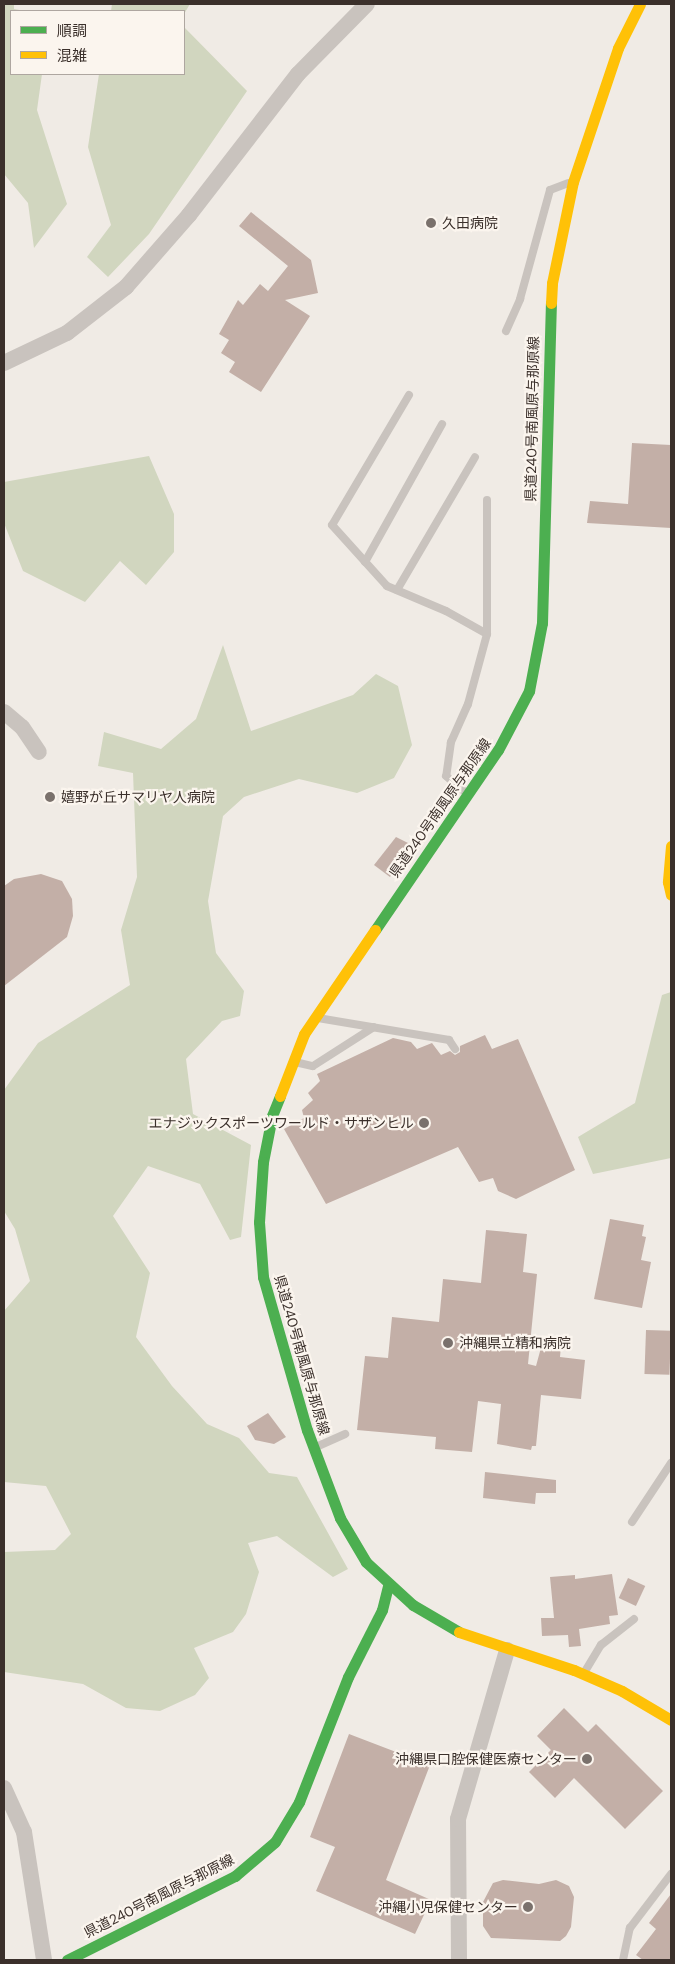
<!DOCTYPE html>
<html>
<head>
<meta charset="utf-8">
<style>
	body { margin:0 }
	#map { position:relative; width:675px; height:1964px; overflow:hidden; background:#f0ebe5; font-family:"DM Sans","Noto Sans JP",sans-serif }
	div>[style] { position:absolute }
	.green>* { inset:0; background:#d1d6bf }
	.building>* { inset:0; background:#c3afa7; transform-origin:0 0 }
	.lane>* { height:8px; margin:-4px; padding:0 4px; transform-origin:4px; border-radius:4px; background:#c9c3be }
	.street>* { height:16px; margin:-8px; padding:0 8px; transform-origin:8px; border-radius:8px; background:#c9c3be }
	.fast>* { height:11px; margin:-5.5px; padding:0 5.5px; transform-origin:5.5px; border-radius:5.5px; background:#4caf50 }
	.slow>* { height:11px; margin:-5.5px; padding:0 5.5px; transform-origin:5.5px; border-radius:5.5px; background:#ffc107 }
	.dots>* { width:14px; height:14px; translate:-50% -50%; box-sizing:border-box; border:2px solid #fbf5ee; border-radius:50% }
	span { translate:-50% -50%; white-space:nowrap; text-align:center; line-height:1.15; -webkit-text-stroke:4.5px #fbf5ee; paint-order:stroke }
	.poi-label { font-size:14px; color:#3b302b }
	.left { translate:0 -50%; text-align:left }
	.right { translate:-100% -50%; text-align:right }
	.street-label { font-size:14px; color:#3b302b }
	.frame { position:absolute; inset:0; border:5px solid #3b302b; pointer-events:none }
	.legend { position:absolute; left:10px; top:10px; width:175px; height:65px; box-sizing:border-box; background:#fbf5ee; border:1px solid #aea6a0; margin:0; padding:6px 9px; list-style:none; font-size:15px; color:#3b302b }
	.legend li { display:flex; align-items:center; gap:10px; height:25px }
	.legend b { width:25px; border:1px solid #aea6a0 }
</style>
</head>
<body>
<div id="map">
	<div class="green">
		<div style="clip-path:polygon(4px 4px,14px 4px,14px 9px,25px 11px,11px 11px,11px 74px,42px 74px,37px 110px,67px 204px,34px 248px,28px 203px,4px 174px)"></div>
		<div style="clip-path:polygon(112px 4px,190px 4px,184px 14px,184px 11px,111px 11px)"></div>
		<div style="clip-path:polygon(184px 27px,247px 91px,149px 234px,108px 277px,87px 257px,111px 225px,88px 147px,99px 74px,184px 74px)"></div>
		<div style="clip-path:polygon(149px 456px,174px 514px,174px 552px,146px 585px,120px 561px,85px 602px,23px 571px,4px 523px,4px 482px)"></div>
		<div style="clip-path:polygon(223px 645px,251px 731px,353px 695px,376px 674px,398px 686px,412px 745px,394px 778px,357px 793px,299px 779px,244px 797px,223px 816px,208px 901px,216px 953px,244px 991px,240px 1016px,222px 1021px,186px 1059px,193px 1114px,251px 1145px,241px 1237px,230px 1240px,200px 1184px,148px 1166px,113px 1216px,150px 1273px,136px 1337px,172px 1386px,207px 1424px,239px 1438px,269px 1473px,297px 1477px,348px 1569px,333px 1577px,277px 1536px,248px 1543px,259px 1572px,246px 1614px,233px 1632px,194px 1648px,209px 1678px,195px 1695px,160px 1711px,126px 1708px,83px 1684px,4px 1672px,4px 1552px,55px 1550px,71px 1534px,46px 1486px,4px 1482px,4px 1311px,30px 1281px,15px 1229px,4px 1211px,4px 1090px,38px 1043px,130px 985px,121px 930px,137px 877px,133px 773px,98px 766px,104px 732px,161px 749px,196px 719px)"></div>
		<div style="clip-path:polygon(671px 992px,671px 1158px,593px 1174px,578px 1137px,635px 1103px,662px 995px)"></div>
	</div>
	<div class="building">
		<div style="clip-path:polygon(251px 212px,311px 260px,318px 293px,285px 300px,310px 316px,261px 392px,229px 372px,235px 362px,221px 353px,229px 340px,219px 334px,238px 300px,243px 305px,260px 284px,268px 291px,288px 266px,239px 226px)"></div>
		<div style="clip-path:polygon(632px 443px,671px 445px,671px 528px,587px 523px,590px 501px,628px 504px)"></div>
		<div style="clip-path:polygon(396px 837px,412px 845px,390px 877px,374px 865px)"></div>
		<div style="clip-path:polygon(41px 874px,62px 881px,72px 899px,73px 916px,67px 937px,4px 986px,4px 886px,14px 879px)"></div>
		<div style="clip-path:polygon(485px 1035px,492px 1049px,518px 1039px,575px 1170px,516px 1199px,498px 1191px,493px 1178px,479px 1182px,458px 1147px,326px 1204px,284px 1129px,304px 1118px,302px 1110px,313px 1100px,308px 1093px,320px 1081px,317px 1074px,393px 1038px,411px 1042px,417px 1049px,432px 1043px,441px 1055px,450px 1051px,455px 1055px,460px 1052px,460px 1046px)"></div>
		<div style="clip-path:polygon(610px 1219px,644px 1225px,642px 1236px,646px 1237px,641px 1260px,651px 1262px,642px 1308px,594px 1299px)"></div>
		<div style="clip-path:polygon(486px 1230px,527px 1234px,523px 1272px,537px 1274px,528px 1364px,536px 1366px,542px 1344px,561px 1346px,560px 1357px,585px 1360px,581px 1399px,541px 1395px,536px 1446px,532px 1446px,531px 1450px,497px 1444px,501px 1404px,478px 1401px,472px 1452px,435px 1449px,436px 1437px,357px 1430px,365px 1356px,388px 1358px,392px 1317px,439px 1322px,443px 1279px,481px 1283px)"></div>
		<div style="left:646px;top:1330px;width:25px;height:44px;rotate:2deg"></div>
		<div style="clip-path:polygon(268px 1413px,286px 1437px,274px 1444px,255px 1440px,247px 1426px)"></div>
		<div style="clip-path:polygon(485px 1472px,556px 1480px,556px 1493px,536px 1493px,535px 1504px,483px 1498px)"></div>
		<div style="clip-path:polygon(612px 1574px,618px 1615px,609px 1616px,610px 1624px,579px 1629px,581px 1646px,569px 1647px,568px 1635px,542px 1636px,541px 1618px,554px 1618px,550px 1577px,575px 1575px,575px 1579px)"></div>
		<div style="left:628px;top:1578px;width:19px;height:22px;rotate:25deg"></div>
		<div style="clip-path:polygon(564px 1708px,588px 1732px,596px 1724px,663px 1791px,625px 1829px,574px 1778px,555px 1798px,529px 1772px,551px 1750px,537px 1736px)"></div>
		<div style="clip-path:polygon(349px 1734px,430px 1765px,386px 1880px,431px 1900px,415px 1934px,316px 1891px,335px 1847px,310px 1837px)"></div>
		<div style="clip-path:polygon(503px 1880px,539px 1884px,556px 1880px,569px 1886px,574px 1897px,571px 1927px,566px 1936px,560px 1941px,491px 1938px,483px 1926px,483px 1902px,493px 1883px)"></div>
		<div style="clip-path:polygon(671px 1894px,671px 1960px,643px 1960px,636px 1955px,656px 1929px,649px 1923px)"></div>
	</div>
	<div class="lane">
		<div style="left:506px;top:331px;width:35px;rotate:-66deg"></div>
		<div style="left:520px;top:299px;width:113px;rotate:-74.6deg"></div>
		<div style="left:550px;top:190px;width:19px;rotate:-21deg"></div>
		<div style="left:409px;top:395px;width:151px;rotate:120.6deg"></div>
		<div style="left:332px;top:525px;width:82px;rotate:48deg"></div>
		<div style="left:387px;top:586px;width:64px;rotate:23deg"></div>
		<div style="left:446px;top:611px;width:47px;rotate:29.3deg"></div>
		<div style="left:487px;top:634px;width:73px;rotate:105.2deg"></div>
		<div style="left:468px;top:704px;width:42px;rotate:114.1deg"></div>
		<div style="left:451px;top:742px;width:34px;rotate:98deg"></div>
		<div style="left:446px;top:776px;width:26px;rotate:40deg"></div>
		<div style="left:365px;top:562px;width:158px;rotate:-60.8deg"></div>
		<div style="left:397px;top:590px;width:154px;rotate:-59.6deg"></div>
		<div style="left:487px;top:634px;width:134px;rotate:-90deg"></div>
		<div style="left:318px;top:1018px;width:133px;rotate:9.5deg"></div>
		<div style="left:449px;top:1040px;width:11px;rotate:56deg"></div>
		<div style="left:295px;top:1062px;width:18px;rotate:13deg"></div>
		<div style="left:313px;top:1066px;width:72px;rotate:-32.6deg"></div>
		<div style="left:316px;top:1447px;width:32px;rotate:-24deg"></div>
		<div style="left:632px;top:1522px;width:71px;rotate:-56.5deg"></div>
		<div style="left:584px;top:1673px;width:33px;rotate:-59deg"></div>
		<div style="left:601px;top:1645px;width:42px;rotate:-38.2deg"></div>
		<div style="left:623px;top:1960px;width:33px;rotate:-78deg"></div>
		<div style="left:630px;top:1928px;width:68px;rotate:-52.8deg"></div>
	</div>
	<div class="street">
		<div style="left:4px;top:363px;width:70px;rotate:-25.5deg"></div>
		<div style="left:67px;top:333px;width:75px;rotate:-37.9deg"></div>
		<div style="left:126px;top:287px;width:96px;rotate:-48.8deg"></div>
		<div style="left:189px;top:215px;width:178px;rotate:-52.3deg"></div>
		<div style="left:298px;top:74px;width:98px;rotate:-45.4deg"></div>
		<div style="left:4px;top:712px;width:23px;rotate:40deg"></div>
		<div style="left:22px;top:727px;width:30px;rotate:56deg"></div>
		<div style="left:4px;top:1788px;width:48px;rotate:65.6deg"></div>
		<div style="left:24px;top:1832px;width:130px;rotate:81.1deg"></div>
		<div style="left:459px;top:1960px;width:141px;rotate:-90.4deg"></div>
		<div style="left:458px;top:1819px;width:176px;rotate:-73.8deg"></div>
	</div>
	<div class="fast">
		<div style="left:375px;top:930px;width:218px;rotate:-55.7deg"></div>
		<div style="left:498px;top:750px;width:67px;rotate:-62.3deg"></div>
		<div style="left:529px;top:691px;width:69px;rotate:-79.2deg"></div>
		<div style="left:542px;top:623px;width:320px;rotate:-88.4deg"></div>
		<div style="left:280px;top:1096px;width:22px;rotate:112deg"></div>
		<div style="left:272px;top:1116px;width:47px;rotate:101.1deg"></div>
		<div style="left:263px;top:1162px;width:60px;rotate:93.8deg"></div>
		<div style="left:259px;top:1222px;width:55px;rotate:85.8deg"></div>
		<div style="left:263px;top:1277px;width:159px;rotate:74deg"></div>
		<div style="left:307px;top:1430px;width:94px;rotate:69.4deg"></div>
		<div style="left:340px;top:1518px;width:51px;rotate:59.4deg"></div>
		<div style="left:366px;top:1562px;width:64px;rotate:42.5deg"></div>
		<div style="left:413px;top:1605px;width:53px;rotate:30.4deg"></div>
		<div style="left:67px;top:1960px;width:188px;rotate:-26.6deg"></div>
		<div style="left:235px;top:1876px;width:52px;rotate:-40.4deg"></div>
		<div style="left:275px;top:1842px;width:47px;rotate:-59deg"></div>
		<div style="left:299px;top:1802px;width:134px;rotate:-68.6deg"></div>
		<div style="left:348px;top:1677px;width:75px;rotate:-63.1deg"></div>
		<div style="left:382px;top:1610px;width:25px;rotate:-76deg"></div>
	</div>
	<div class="slow">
		<div style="left:551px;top:303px;width:20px;rotate:-87deg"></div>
		<div style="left:552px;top:283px;width:103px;rotate:-78.3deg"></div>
		<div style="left:573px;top:182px;width:141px;rotate:-71.4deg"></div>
		<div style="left:618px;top:48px;width:49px;rotate:-63.4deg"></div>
		<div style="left:671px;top:846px;width:36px;rotate:95deg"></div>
		<div style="left:668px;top:882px;width:13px;rotate:77deg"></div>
		<div style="left:280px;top:1096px;width:66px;rotate:-68.8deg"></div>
		<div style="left:304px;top:1034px;width:126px;rotate:-55.7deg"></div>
		<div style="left:459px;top:1632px;width:121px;rotate:18.3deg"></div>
		<div style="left:574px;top:1670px;width:52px;rotate:23.6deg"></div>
		<div style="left:622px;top:1691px;width:57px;rotate:30.6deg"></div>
	</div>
	<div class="dots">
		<div style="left:431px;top:223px;background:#7a716c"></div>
		<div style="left:50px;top:797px;background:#7a716c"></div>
		<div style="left:424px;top:1123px;background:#7a716c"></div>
		<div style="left:448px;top:1343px;background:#7a716c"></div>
		<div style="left:587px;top:1759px;background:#7a716c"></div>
		<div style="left:528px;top:1907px;background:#7a716c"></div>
	</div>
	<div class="poi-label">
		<span class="left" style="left:442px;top:223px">久田病院</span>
		<span class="left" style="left:61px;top:797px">嬉野が丘サマリヤ人病院</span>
		<span class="right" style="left:414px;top:1123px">エナジックスポーツワールド・サザンヒル</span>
		<span class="left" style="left:459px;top:1343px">沖縄県立精和病院</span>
		<span class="right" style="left:577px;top:1759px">沖縄県口腔保健医療センター</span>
		<span class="right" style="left:518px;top:1907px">沖縄小児保健センター</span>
	</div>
	<div class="street-label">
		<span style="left:532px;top:419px;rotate:-89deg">県道240号南風原与那原線</span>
		<span style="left:440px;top:808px;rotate:-55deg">県道240号南風原与那原線</span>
		<span style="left:302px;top:1355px;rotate:74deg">県道240号南風原与那原線</span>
		<span style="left:159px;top:1896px;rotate:-27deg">県道240号南風原与那原線</span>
	</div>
	<div class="frame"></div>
	<ul class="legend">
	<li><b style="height:6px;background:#4caf50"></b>順調</li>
	<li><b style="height:6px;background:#ffc107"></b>混雑</li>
	</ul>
</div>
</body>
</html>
